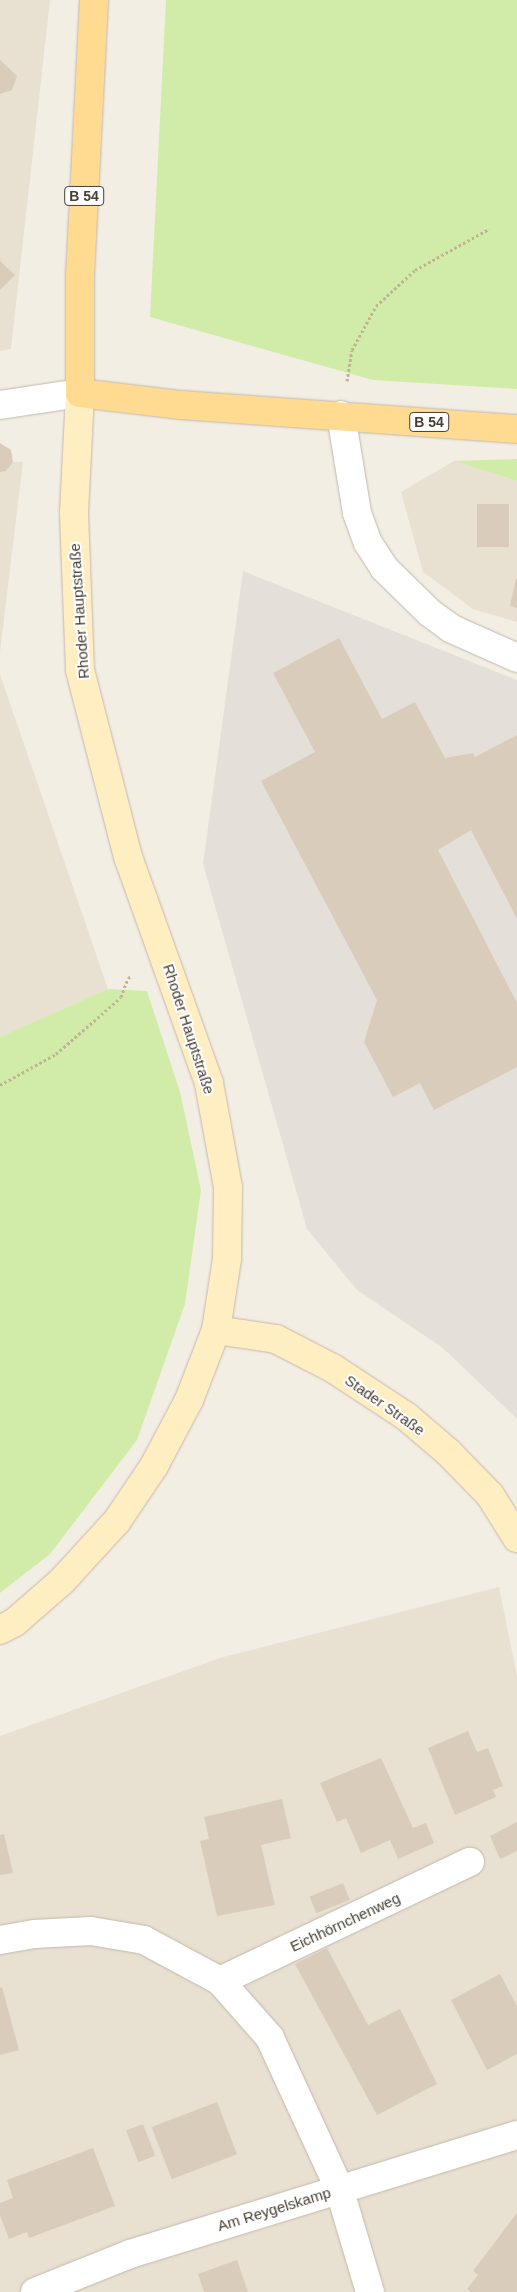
<!DOCTYPE html>
<html>
<head>
<meta charset="utf-8">
<style>
	body { margin:0 }
	#map { position:relative; width:517px; height:2292px; overflow:hidden; background:#f3eee4; font-family:Arial,sans-serif }
	div>[style] { position:absolute }
	.residential>* { inset:0; background:#e8e0d1 }
	.industrial>* { inset:0; background:#e5dfd9 }
	.green>* { inset:0; background:#d0eca8 }
	.building>* { inset:0; background:#d9ccbb; transform-origin:0 0 }
	.path>* { height:3px; margin-top:-1.5px; transform-origin:0; background:repeating-linear-gradient(90deg,#c3b196 0 2.5px,transparent 0 5px) }
	.roads { filter:drop-shadow(0 0 1px #c3b8a9) drop-shadow(0 0 1px #c3b8a9) }
	.street>* { height:28px; margin:-14px; padding:0 14px; transform-origin:14px; border-radius:14px; background:#fff }
	.secondary>* { height:28px; margin:-14px; padding:0 14px; transform-origin:14px; border-radius:14px; background:#ffeec2 }
	.primary>* { height:28px; margin:-14px; padding:0 14px; transform-origin:14px; border-radius:14px; background:#ffdb91 }
	span { translate:-50% -50%; white-space:nowrap; text-align:center; line-height:1.15; -webkit-text-stroke:4px #fff; paint-order:stroke }
	.shield-label span { padding:1px 4px; background:#fff; border:1px solid; border-radius:4px; -webkit-text-stroke-width:0 }
	.shield-label { font-size:14px; color:#463e33; font-weight:700 }
	.street-label { font-size:15px; color:#463e33 }
</style>
</head>
<body>
<div id="map">
	<div class="residential">
		<div style="clip-path:polygon(0 0,50px 0,11px 349px,0 351px)"></div>
		<div style="clip-path:polygon(454px 461px,517px 481px,517px 622px,473px 609px,423px 572px,401px 492px)"></div>
		<div style="clip-path:polygon(0 462px,23px 462px,0 652px)"></div>
		<div style="clip-path:polygon(0 674px,108px 989px,0 1037px)"></div>
		<div style="clip-path:polygon(499px 1587px,517px 1676px,517px 2292px,0 2292px,0 1736px,223px 1657px)"></div>
	</div>
	<div class="industrial">
		<div style="clip-path:polygon(243px 571px,517px 680px,517px 1419px,443px 1348px,357px 1290px,307px 1229px,203px 864px)"></div>
	</div>
	<div class="green">
		<div style="clip-path:polygon(166px 0,517px 0,517px 389px,373px 380px,150px 317px)"></div>
		<div style="clip-path:polygon(517px 459px,517px 481px,454px 461px)"></div>
		<div style="clip-path:polygon(108px 989px,147px 991px,180px 1092px,201px 1190px,185px 1304px,137px 1440px,50px 1554px,0 1593px,0 1037px)"></div>
	</div>
	<div class="building">
		<div style="clip-path:polygon(0 60px,17px 76px,12px 90px,0 94px)"></div>
		<div style="clip-path:polygon(0 261px,15px 275px,0 290px)"></div>
		<div style="clip-path:polygon(0 443px,11px 450px,13px 462px,6px 471px,0 472px)"></div>
		<div style="left:477px;top:504px;width:32px;height:43px"></div>
		<div style="clip-path:polygon(516px 579px,517px 579px,517px 608px,510px 606px)"></div>
		<div style="clip-path:polygon(339px 638px,382px 719px,415px 702px,445px 758px,473px 753px,475px 757px,517px 735px,517px 919px,471px 830px,438px 850px,517px 1003px,517px 1067px,434px 1110px,420px 1083px,393px 1097px,364px 1042px,377px 1000px,261px 781px,315px 752px,273px 673px)"></div>
		<div style="clip-path:polygon(468px 1731px,477px 1752px,488px 1748px,503px 1786px,493px 1790px,496px 1797px,455px 1815px,428px 1748px)"></div>
		<div style="clip-path:polygon(381px 1758px,413px 1828px,426px 1823px,434px 1843px,398px 1859px,390px 1840px,361px 1853px,346px 1818px,337px 1822px,320px 1783px)"></div>
		<div style="clip-path:polygon(282px 1799px,291px 1838px,261px 1845px,275px 1905px,217px 1916px,200px 1841px,209px 1839px,204px 1817px)"></div>
		<div style="clip-path:polygon(517px 1822px,517px 1851px,500px 1859px,490px 1836px)"></div>
		<div style="clip-path:polygon(4px 1834px,13px 1873px,0 1875px,0 1835px)"></div>
		<div style="left:343px;top:1883px;width:18px;height:36px;rotate:68deg"></div>
		<div style="clip-path:polygon(327px 1948px,368px 2025px,400px 2009px,437px 2084px,377px 2115px,295px 1964px)"></div>
		<div style="clip-path:polygon(500px 1974px,517px 2006px,517px 2054px,487px 2070px,451px 2000px)"></div>
		<div style="clip-path:polygon(2px 1987px,19px 2050px,0 2055px,0 1988px)"></div>
		<div style="left:217px;top:2102px;width:56px;height:70px;rotate:69deg"></div>
		<div style="left:143px;top:2124px;width:34px;height:18px;rotate:69deg"></div>
		<div style="clip-path:polygon(93px 2148px,115px 2206px,29px 2238px,27px 2232px,9px 2239px,0 2215px,0 2203px,13px 2198px,7px 2180px)"></div>
		<div style="clip-path:polygon(517px 2213px,517px 2292px,471px 2292px,467px 2289px,478px 2275px,473px 2271px)"></div>
		<div style="clip-path:polygon(237px 2260px,248px 2292px,204px 2292px,198px 2274px)"></div>
	</div>
	<div class="path">
		<div style="left:347px;top:381px;width:31px;rotate:-81deg"></div>
		<div style="left:352px;top:350px;width:50px;rotate:-61.4deg"></div>
		<div style="left:376px;top:306px;width:53px;rotate:-42.7deg"></div>
		<div style="left:415px;top:270px;width:85px;rotate:-29deg"></div>
		<div style="left:0;top:1085px;width:64px;rotate:-29deg"></div>
		<div style="left:56px;top:1054px;width:86px;rotate:-41.2deg"></div>
		<div style="left:121px;top:997px;width:20px;rotate:-70deg"></div>
		<div style="left:128px;top:978px;width:4px;rotate:-27deg"></div>
	</div>
	<div class="roads">
		<div class="street">
			<div style="left:0;top:405px;width:81px;rotate:-8.5deg"></div>
			<div style="left:341px;top:415px;width:99px;rotate:80.7deg"></div>
			<div style="left:357px;top:513px;width:32px;rotate:70deg"></div>
			<div style="left:368px;top:543px;width:30px;rotate:57deg"></div>
			<div style="left:384px;top:568px;width:64px;rotate:44.4deg"></div>
			<div style="left:430px;top:613px;width:27px;rotate:36deg"></div>
			<div style="left:452px;top:629px;width:71px;rotate:24deg"></div>
			<div style="left:0;top:1940px;width:35px;rotate:-10deg"></div>
			<div style="left:34px;top:1934px;width:57px;rotate:-3deg"></div>
			<div style="left:91px;top:1931px;width:54px;rotate:9.6deg"></div>
			<div style="left:144px;top:1940px;width:86px;rotate:28.3deg"></div>
			<div style="left:220px;top:1981px;width:76px;rotate:48.7deg"></div>
			<div style="left:270px;top:2038px;width:165px;rotate:65.3deg"></div>
			<div style="left:339px;top:2188px;width:109px;rotate:73.4deg"></div>
			<div style="left:220px;top:1981px;width:277px;rotate:-25.5deg"></div>
			<div style="left:35px;top:2292px;width:102px;rotate:-21.8deg"></div>
			<div style="left:130px;top:2254px;width:405px;rotate:-17.1deg"></div>
		</div>
		<div class="secondary">
			<div style="left:216px;top:1330px;width:61px;rotate:8.5deg"></div>
			<div style="left:276px;top:1339px;width:65px;rotate:27.3deg"></div>
			<div style="left:334px;top:1369px;width:87px;rotate:33.3deg"></div>
			<div style="left:407px;top:1417px;width:54px;rotate:40.5deg"></div>
			<div style="left:448px;top:1452px;width:60px;rotate:45.7deg"></div>
			<div style="left:490px;top:1495px;width:51px;rotate:57.9deg"></div>
			<div style="left:0;top:1630px;width:17px;rotate:-28deg"></div>
			<div style="left:15px;top:1622px;width:62px;rotate:-41.1deg"></div>
			<div style="left:62px;top:1581px;width:81px;rotate:-47.5deg"></div>
			<div style="left:117px;top:1521px;width:66px;rotate:-56.1deg"></div>
			<div style="left:154px;top:1466px;width:75px;rotate:-62.1deg"></div>
			<div style="left:189px;top:1400px;width:75px;rotate:-68.9deg"></div>
			<div style="left:216px;top:1330px;width:72px;rotate:-81.2deg"></div>
			<div style="left:227px;top:1259px;width:72px;rotate:-89.2deg"></div>
			<div style="left:228px;top:1187px;width:106px;rotate:-100.4deg"></div>
			<div style="left:209px;top:1083px;width:240px;rotate:-109.7deg"></div>
			<div style="left:128px;top:857px;width:193px;rotate:-104.4deg"></div>
			<div style="left:80px;top:670px;width:157px;rotate:-92.2deg"></div>
			<div style="left:74px;top:513px;width:120px;rotate:-87.1deg"></div>
		</div>
		<div class="primary">
			<div style="left:94px;top:0;width:275px;rotate:92.9deg"></div>
			<div style="left:80px;top:275px;width:118px;rotate:90deg"></div>
			<div style="left:80px;top:393px;width:102px;rotate:6.8deg"></div>
			<div style="left:181px;top:405px;width:337px;rotate:4.1deg"></div>
		</div>
	</div>
	<div class="shield-label">
		<span style="left:84px;top:196px">B 54</span>
		<span style="left:429px;top:422px">B 54</span>
	</div>
	<div class="street-label">
		<span style="left:79px;top:611px;rotate:-94deg">Rhoder Hauptstraße</span>
		<span style="left:189px;top:1029px;rotate:72deg">Rhoder Hauptstraße</span>
		<span style="left:385px;top:1405px;rotate:35deg">Stader Straße</span>
		<span style="left:345px;top:1922px;rotate:-25deg">Eichhörnchenweg</span>
		<span style="left:274px;top:2209px;rotate:-17deg">Am Reygelskamp</span>
	</div>
</div>
</body>
</html>
